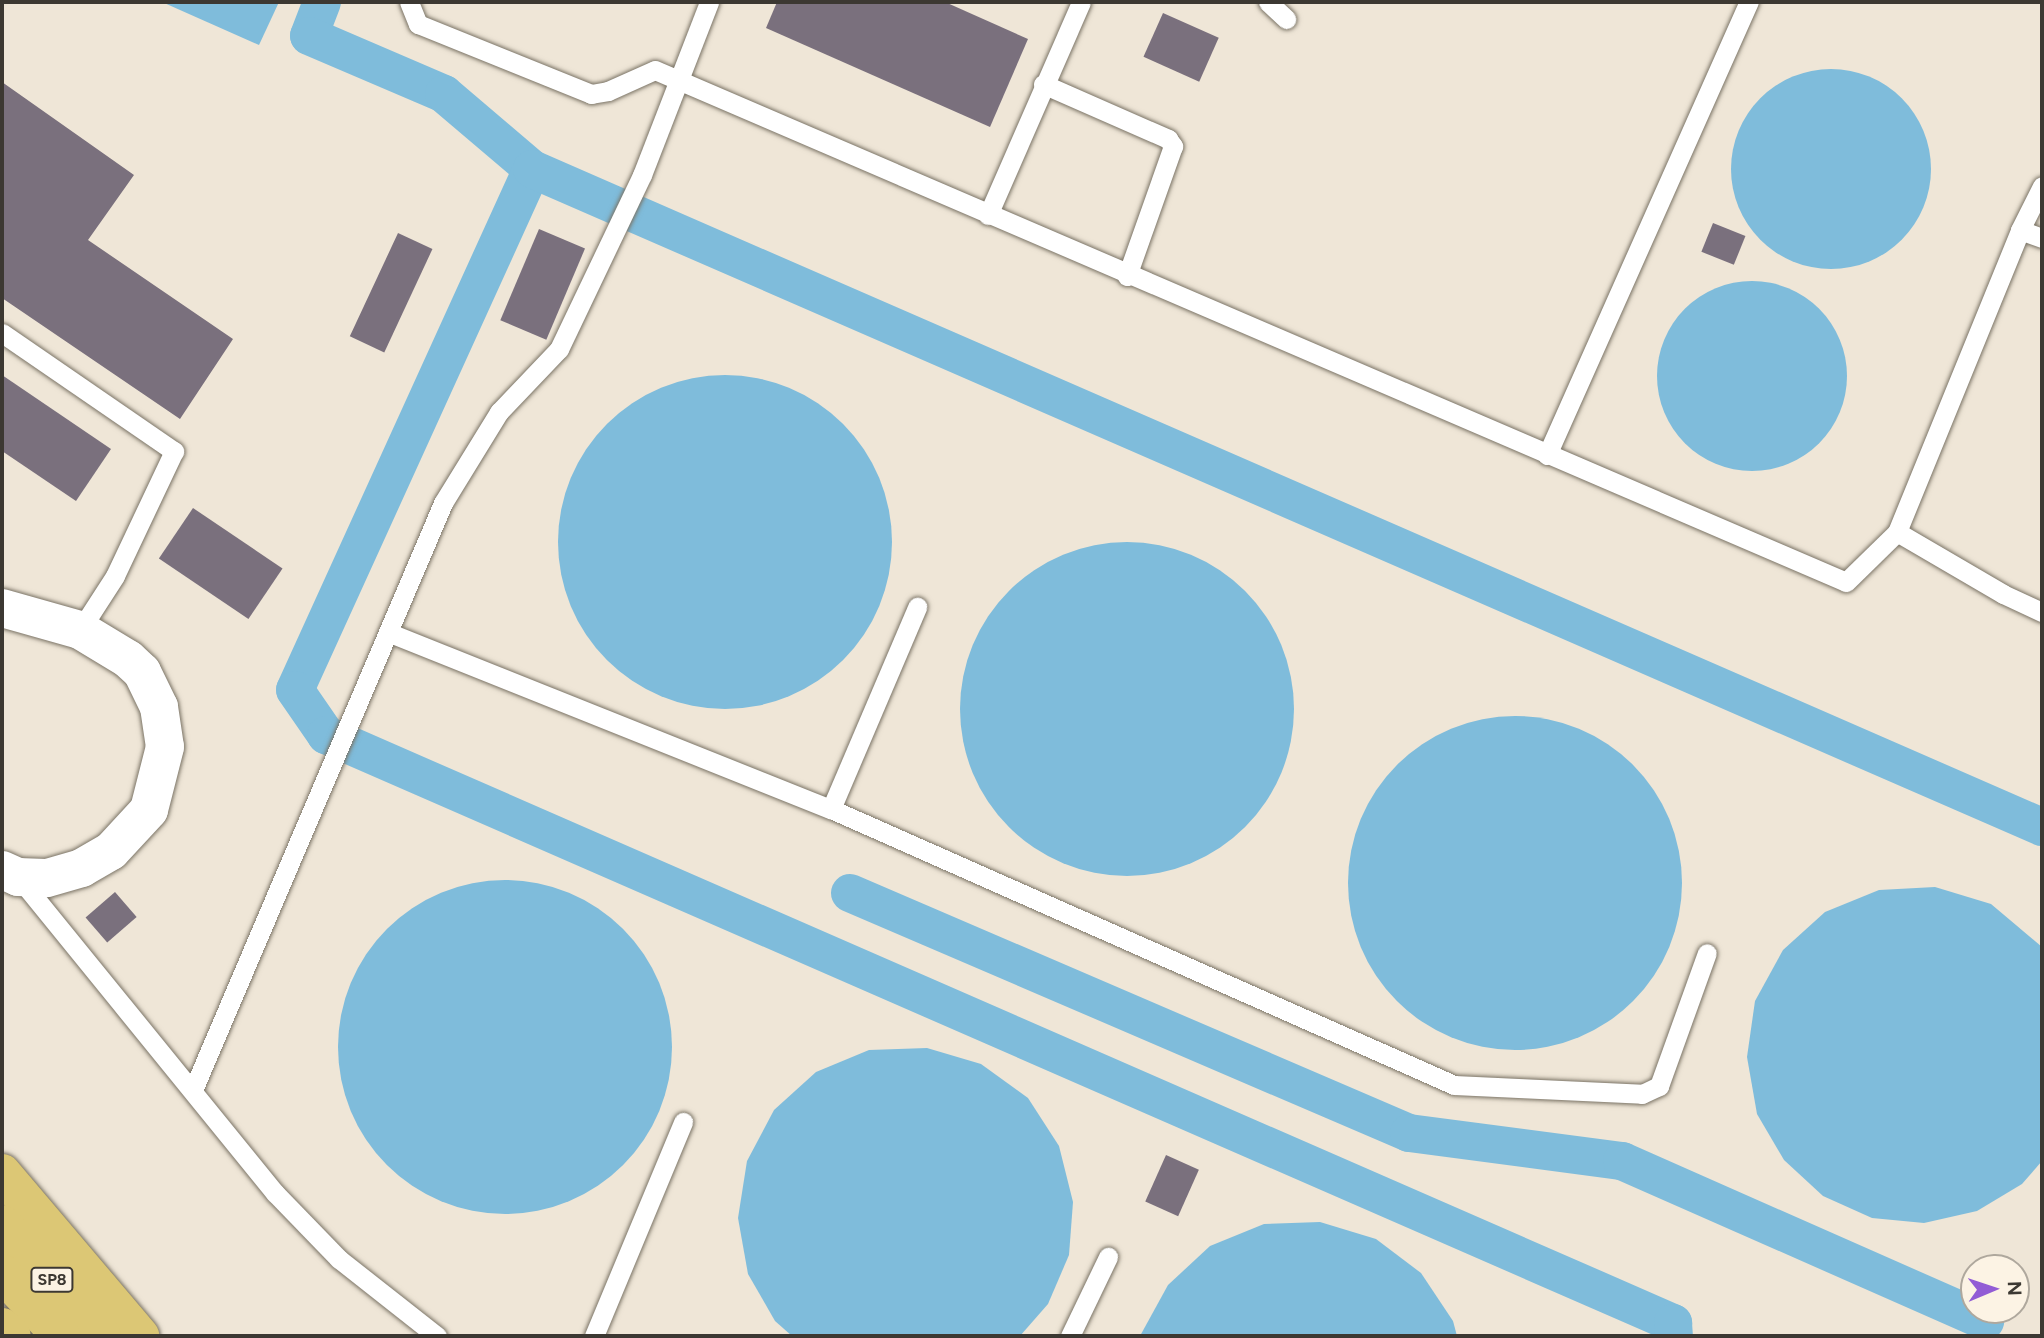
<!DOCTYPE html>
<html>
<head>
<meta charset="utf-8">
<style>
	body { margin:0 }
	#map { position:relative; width:2044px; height:1338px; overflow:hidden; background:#efe6d7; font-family:Figtree,sans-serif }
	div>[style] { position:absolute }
	.water>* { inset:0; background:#7fbcdb }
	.round { border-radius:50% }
	.canal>* { height:38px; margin:-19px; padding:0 19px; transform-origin:19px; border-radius:19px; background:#7fbcdb }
	.building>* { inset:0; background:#7a707d; transform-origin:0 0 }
	.roads { filter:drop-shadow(0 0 2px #7a7365) drop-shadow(0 0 2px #7a7365) }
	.lane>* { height:19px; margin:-9.5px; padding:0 9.5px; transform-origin:9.5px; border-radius:9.5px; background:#fff }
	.street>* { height:38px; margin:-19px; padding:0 19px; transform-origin:19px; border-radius:19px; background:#fff }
	.primary>* { height:38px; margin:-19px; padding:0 19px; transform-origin:19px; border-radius:19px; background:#dcc775 }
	span { translate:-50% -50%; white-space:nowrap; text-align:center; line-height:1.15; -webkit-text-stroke:7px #fcf3e4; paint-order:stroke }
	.shield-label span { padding:2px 5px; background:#fcf3e4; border:2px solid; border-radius:5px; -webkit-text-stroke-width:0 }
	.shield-label { font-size:16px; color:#3c3832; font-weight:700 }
	.frame { position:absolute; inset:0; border:4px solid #3c3832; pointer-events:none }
	.north { position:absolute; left:1960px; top:1254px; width:70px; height:70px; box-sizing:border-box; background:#fcf3e4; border:2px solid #afa89d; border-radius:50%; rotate:88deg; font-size:19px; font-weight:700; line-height:28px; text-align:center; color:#3c3832 }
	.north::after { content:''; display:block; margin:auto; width:24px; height:32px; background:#925cd5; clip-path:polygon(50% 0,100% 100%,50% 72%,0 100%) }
</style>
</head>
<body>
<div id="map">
	<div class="water">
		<div style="clip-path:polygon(162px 2px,279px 2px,259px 45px)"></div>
		<div class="round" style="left:1731px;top:69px;width:200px;height:200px"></div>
		<div class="round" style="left:1657px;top:281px;width:190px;height:190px"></div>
		<div class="round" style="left:558px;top:375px;width:334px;height:334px"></div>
		<div class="round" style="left:960px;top:542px;width:334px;height:334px"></div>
		<div class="round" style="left:1348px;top:716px;width:334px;height:334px"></div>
		<div class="round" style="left:338px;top:880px;width:334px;height:334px"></div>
		<div style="clip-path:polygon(1935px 887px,1991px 904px,2042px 947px,2042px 1161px,2022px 1184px,1977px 1211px,1924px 1223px,1872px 1218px,1823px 1196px,1784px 1160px,1757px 1114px,1747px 1057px,1755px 1001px,1783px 950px,1825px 912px,1879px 890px)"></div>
		<div style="clip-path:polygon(927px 1048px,981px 1064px,1028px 1098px,1059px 1146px,1073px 1202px,1069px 1255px,1048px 1304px,1020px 1336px,792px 1336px,775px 1321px,748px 1274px,738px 1218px,747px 1161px,774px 1110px,816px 1072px,869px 1050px)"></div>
		<div style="clip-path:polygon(1320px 1222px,1376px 1239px,1421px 1273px,1453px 1321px,1457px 1336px,1140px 1336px,1168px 1285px,1210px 1246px,1264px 1224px)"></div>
	</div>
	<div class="canal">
		<div style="left:322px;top:2px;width:36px;rotate:111deg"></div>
		<div style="left:309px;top:36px;width:147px;rotate:23.2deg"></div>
		<div style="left:444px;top:94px;width:116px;rotate:40.4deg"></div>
		<div style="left:532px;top:169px;width:572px;rotate:114.46deg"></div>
		<div style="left:295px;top:690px;width:55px;rotate:55.4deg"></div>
		<div style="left:326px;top:735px;width:1470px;rotate:23.58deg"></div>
		<div style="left:1673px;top:1323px;width:13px;rotate:86deg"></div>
		<div style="left:532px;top:169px;width:1647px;rotate:23.55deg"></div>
		<div style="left:850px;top:893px;width:608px;rotate:23.24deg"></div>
		<div style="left:1409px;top:1133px;width:215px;rotate:7.5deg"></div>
		<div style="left:1622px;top:1161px;width:397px;rotate:23.8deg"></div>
	</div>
	<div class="building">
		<div style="clip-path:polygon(777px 2px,945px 2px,1028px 39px,990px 127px,766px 28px)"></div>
		<div style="left:1163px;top:13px;width:61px;height:48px;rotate:24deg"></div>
		<div style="clip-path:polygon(2px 82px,134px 175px,88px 240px,233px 339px,180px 419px,2px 298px)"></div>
		<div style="left:1713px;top:223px;width:35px;height:31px;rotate:22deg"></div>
		<div style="left:539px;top:229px;width:50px;height:99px;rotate:23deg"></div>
		<div style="left:398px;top:233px;width:38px;height:114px;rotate:25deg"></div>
		<div style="clip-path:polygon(2px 375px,111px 449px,76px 501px,2px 451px)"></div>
		<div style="left:193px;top:508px;width:108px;height:61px;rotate:34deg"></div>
		<div style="left:115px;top:892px;width:33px;height:39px;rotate:49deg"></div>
		<div style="left:1166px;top:1155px;width:36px;height:51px;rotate:24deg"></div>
	</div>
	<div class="roads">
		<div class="lane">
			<div style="left:409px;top:2px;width:24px;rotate:68deg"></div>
			<div style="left:418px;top:24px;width:187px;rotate:22deg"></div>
			<div style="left:591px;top:94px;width:17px;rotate:-10deg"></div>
			<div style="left:608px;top:91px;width:51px;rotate:-24.1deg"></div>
			<div style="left:655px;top:70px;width:1296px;rotate:23.26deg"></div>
			<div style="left:1846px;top:582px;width:71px;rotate:-44.4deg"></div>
			<div style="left:1897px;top:532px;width:326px;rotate:-67.8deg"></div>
			<div style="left:2020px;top:230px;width:49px;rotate:-63.4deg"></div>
			<div style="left:1268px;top:2px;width:25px;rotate:43deg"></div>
			<div style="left:1043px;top:84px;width:137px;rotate:23.7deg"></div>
			<div style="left:1168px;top:139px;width:9px;rotate:54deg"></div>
			<div style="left:1173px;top:146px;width:138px;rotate:109.5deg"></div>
			<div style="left:988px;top:215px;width:232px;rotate:-66.4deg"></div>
			<div style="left:2020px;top:230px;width:23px;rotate:20deg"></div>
			<div style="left:2px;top:333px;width:209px;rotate:34.5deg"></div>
			<div style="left:174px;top:451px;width:138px;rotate:115.3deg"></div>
			<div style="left:115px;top:576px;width:64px;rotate:122.9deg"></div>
			<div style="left:1547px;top:455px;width:496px;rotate:-66deg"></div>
			<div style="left:1897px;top:532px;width:123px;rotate:30.3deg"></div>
			<div style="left:2003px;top:594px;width:43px;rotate:24.8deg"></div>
			<div style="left:390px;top:633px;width:475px;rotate:21.8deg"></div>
			<div style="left:831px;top:809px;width:681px;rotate:23.89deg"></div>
			<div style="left:1454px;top:1085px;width:188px;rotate:2.7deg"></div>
			<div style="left:1642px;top:1094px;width:19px;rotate:-25deg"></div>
			<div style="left:1659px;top:1086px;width:141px;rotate:-70.2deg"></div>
			<div style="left:831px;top:809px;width:220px;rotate:-66.9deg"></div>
			<div style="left:19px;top:878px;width:406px;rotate:50.9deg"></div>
			<div style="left:275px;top:1193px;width:92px;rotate:45.9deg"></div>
			<div style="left:339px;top:1259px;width:125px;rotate:38.2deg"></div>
			<div style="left:193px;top:1090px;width:638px;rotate:-66.93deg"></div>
			<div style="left:443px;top:503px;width:107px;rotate:-58.4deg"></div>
			<div style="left:499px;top:412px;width:87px;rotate:-46.4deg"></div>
			<div style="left:559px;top:349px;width:193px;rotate:-64.5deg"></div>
			<div style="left:642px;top:175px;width:186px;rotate:-68.8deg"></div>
			<div style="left:594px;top:1336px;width:232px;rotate:-67.4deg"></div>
			<div style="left:1070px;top:1336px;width:88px;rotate:-64.3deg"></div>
		</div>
		<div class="street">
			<div style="left:2px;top:608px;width:81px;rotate:15.8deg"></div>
			<div style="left:80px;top:630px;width:56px;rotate:31.1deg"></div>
			<div style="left:128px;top:659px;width:19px;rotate:43deg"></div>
			<div style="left:142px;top:672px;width:39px;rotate:64deg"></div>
			<div style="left:159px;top:707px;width:40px;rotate:81.5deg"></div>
			<div style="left:165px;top:747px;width:65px;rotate:104.3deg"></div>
			<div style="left:149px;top:810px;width:56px;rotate:132.8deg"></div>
			<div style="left:111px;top:851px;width:34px;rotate:150deg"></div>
			<div style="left:82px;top:868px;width:37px;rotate:164deg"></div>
			<div style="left:46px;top:878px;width:28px;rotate:-178deg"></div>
			<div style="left:18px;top:877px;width:17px;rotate:-156deg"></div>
		</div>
		<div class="primary">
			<div style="left:2px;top:1173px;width:214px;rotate:49.7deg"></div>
			<div style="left:2px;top:1224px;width:150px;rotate:48.2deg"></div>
			<div style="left:2px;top:1273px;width:86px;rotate:46.9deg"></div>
			<div style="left:2px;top:1327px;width:13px;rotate:42deg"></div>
		</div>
	</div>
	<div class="shield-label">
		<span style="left:52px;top:1280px">SP8</span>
	</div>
	<div class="frame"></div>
	<div class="north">N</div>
</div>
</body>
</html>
